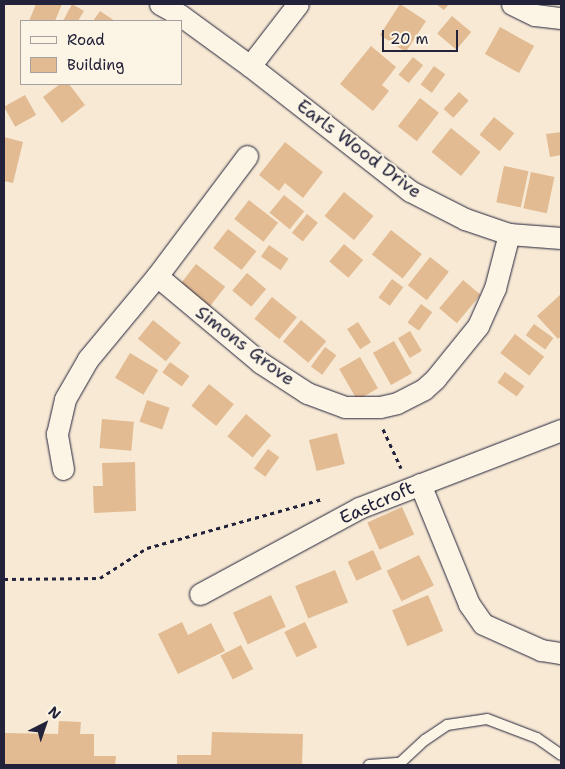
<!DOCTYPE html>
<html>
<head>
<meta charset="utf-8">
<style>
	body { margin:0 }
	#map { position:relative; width:565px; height:769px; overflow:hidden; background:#f7e9d4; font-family:"Shantell Sans",sans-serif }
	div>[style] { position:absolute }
	.building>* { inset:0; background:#e2bb92; transform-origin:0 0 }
	.path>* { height:3px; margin-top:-1.5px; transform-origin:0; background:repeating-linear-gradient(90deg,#22223b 0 4px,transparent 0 8px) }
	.roads { filter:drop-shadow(0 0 1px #22223b) drop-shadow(0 0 1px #22223b) }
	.service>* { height:10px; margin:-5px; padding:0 5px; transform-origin:5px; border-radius:5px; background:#fcf5e5 }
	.minor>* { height:21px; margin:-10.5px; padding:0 10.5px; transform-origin:10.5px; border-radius:10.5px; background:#fcf5e5 }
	span { translate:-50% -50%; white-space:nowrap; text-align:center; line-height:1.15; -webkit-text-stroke:4px #fcf5e5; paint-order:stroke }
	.street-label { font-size:18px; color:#22223b }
	.frame { position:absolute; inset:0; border:5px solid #22223b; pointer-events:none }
	.legend { position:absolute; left:20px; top:20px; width:162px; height:65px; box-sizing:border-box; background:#fcf5e5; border:1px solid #a5a1a1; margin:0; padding:6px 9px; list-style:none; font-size:15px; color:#22223b }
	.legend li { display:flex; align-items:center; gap:10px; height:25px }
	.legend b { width:25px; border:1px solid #a5a1a1 }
	.north { position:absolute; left:20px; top:699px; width:50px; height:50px; -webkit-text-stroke:4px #fcf5e5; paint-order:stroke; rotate:41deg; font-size:14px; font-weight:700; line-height:20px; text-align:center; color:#22223b }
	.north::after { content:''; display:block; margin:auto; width:18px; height:22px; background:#22223b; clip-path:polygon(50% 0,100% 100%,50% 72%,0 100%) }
	.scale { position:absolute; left:382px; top:30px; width:76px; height:22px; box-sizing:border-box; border:2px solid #22223b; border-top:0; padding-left:6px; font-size:15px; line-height:18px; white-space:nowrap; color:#22223b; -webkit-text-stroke:4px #fcf5e5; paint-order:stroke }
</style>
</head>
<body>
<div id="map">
	<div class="building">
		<div style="clip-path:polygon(36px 4px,62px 4px,55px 21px,29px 21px)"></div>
		<div style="clip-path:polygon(72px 4px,84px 11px,78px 21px,63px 21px)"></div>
		<div style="left:400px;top:4px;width:31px;height:37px;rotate:33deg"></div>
		<div style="clip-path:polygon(436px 4px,449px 4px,444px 10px)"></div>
		<div style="clip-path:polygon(100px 11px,115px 21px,93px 21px)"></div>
		<div style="left:452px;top:16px;width:25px;height:23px;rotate:40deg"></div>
		<div style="left:500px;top:27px;width:39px;height:31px;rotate:29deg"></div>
		<div style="clip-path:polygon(371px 46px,396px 67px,382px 85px,389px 91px,373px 111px,340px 84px)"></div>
		<div style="left:413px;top:57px;width:13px;height:23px;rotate:39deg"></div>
		<div style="left:434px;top:66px;width:14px;height:23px;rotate:36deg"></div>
		<div style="clip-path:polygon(60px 84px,69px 84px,85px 105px,62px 123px,43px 97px)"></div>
		<div style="left:459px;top:92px;width:13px;height:23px;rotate:42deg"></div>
		<div style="left:25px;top:95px;width:23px;height:24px;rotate:61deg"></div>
		<div style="left:420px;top:98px;width:24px;height:36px;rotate:38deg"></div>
		<div style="left:494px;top:117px;width:26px;height:23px;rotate:39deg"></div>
		<div style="left:451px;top:128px;width:38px;height:31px;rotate:39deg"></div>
		<div style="clip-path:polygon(561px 132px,561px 155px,550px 157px,546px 134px)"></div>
		<div style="clip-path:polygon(4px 137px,23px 142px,13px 183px,4px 181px)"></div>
		<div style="clip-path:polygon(285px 142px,323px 172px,303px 198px,285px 183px,279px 191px,259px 175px)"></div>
		<div style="left:504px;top:166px;width:25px;height:37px;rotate:12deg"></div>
		<div style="left:531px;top:172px;width:24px;height:37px;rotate:12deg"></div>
		<div style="left:344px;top:192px;width:38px;height:31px;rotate:39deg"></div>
		<div style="left:284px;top:195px;width:26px;height:23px;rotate:39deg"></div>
		<div style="left:249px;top:200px;width:37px;height:24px;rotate:38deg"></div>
		<div style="left:307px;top:214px;width:14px;height:24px;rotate:39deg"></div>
		<div style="left:228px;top:229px;width:36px;height:24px;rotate:38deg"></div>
		<div style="left:391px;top:230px;width:39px;height:31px;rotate:38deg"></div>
		<div style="left:344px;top:244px;width:25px;height:23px;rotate:40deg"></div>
		<div style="left:269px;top:245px;width:24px;height:14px;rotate:35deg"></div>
		<div style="left:430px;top:257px;width:24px;height:36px;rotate:38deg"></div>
		<div style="left:196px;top:264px;width:37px;height:25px;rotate:38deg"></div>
		<div style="left:247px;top:273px;width:25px;height:23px;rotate:40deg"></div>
		<div style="left:392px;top:279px;width:14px;height:23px;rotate:36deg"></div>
		<div style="left:463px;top:280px;width:23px;height:37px;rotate:40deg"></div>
		<div style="clip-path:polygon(561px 294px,561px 336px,558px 339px,537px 316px)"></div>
		<div style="left:272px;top:297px;width:32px;height:28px;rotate:39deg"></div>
		<div style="left:421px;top:304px;width:14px;height:23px;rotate:36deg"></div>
		<div style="left:153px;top:320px;width:36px;height:24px;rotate:39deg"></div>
		<div style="left:301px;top:320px;width:33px;height:28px;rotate:40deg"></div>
		<div style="left:358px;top:322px;width:24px;height:13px;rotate:57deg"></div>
		<div style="left:534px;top:324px;width:24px;height:14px;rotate:36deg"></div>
		<div style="left:410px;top:331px;width:23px;height:14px;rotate:59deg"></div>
		<div style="left:515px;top:334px;width:37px;height:24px;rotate:38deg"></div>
		<div style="left:394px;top:341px;width:37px;height:24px;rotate:61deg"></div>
		<div style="left:325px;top:347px;width:14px;height:24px;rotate:36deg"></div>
		<div style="left:130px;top:353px;width:33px;height:29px;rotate:31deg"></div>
		<div style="left:360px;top:357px;width:36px;height:24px;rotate:60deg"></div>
		<div style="left:170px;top:362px;width:24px;height:13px;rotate:36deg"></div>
		<div style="left:505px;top:372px;width:24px;height:13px;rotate:36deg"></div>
		<div style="left:209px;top:384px;width:32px;height:28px;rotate:39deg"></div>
		<div style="left:147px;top:400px;width:24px;height:23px;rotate:19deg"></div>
		<div style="left:246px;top:414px;width:33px;height:29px;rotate:40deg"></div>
		<div style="left:102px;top:419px;width:32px;height:29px;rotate:5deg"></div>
		<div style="left:337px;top:433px;width:32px;height:29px;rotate:76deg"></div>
		<div style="left:268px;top:449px;width:14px;height:24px;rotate:36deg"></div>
		<div style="clip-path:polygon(135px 462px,136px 511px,94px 513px,93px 486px,103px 486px,102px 463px)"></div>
		<div style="left:402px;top:507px;width:30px;height:38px;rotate:66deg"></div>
		<div style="left:373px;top:550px;width:21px;height:28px;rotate:65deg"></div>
		<div style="left:419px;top:555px;width:34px;height:36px;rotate:64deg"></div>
		<div style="left:335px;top:570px;width:35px;height:43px;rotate:68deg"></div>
		<div style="left:271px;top:595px;width:35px;height:42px;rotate:65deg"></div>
		<div style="left:428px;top:595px;width:39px;height:39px;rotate:67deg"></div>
		<div style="clip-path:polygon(182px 622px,188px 635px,211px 623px,225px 651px,178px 674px,158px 634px)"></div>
		<div style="left:305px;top:622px;width:28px;height:23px;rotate:64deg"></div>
		<div style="left:241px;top:645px;width:27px;height:23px;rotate:63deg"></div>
		<div style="clip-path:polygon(59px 721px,81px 722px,80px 734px,94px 734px,94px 756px,116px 756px,115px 765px,4px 765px,4px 733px,58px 734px)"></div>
		<div style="clip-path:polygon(212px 732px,303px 734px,302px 765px,177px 765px,177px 755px,211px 755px)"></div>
	</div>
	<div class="path">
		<div style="left:383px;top:429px;width:43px;rotate:65.2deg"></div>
		<div style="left:4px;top:579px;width:96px;rotate:-0.6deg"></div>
		<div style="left:100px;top:578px;width:56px;rotate:-32.6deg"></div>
		<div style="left:147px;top:548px;width:182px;rotate:-15.6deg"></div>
	</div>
	<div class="roads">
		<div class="service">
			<div style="left:369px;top:765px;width:31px;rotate:-4deg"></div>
			<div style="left:400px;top:763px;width:34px;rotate:-43deg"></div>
			<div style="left:425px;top:740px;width:27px;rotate:-34deg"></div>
			<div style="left:447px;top:725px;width:40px;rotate:-8.5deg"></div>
			<div style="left:487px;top:719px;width:53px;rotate:20.8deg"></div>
			<div style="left:537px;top:738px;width:29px;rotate:35deg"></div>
		</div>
		<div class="minor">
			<div style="left:160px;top:4px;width:23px;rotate:29deg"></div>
			<div style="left:180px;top:15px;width:87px;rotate:36.1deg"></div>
			<div style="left:250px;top:66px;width:203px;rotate:38deg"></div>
			<div style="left:410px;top:191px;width:62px;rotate:27deg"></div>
			<div style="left:465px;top:219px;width:46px;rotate:18.8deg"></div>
			<div style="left:509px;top:234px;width:52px;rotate:4.4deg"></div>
			<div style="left:512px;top:4px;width:25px;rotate:26deg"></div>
			<div style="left:535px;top:15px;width:26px;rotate:7deg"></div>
			<div style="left:250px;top:66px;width:78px;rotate:-52.3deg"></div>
			<div style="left:157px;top:276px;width:136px;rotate:39.9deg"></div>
			<div style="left:261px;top:363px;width:55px;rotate:33.1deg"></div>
			<div style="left:307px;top:393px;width:40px;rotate:20.2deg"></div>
			<div style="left:345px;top:407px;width:35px"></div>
			<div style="left:380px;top:407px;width:17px;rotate:-13deg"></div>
			<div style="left:397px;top:403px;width:30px;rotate:-27deg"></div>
			<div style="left:424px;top:389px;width:15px;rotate:-42deg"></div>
			<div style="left:435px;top:379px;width:68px;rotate:-50.9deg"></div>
			<div style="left:478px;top:326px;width:42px;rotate:-65.9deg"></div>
			<div style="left:495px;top:288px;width:56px;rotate:-75.5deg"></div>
			<div style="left:63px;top:469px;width:36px;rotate:-100deg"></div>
			<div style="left:57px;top:434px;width:36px;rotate:-77deg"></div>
			<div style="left:65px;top:399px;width:46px;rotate:-60.1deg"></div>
			<div style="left:88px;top:359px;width:108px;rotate:-50.3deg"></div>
			<div style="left:157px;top:276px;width:150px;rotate:-53.1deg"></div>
			<div style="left:420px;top:484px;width:130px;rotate:67.8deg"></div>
			<div style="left:469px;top:604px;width:24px;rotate:55deg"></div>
			<div style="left:483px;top:624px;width:64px;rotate:24.1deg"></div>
			<div style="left:541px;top:650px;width:20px;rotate:9deg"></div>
			<div style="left:200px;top:594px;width:181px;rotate:-28.4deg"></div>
			<div style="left:359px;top:508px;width:217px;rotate:-21.1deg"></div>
		</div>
	</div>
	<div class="street-label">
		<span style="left:359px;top:149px;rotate:37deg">Earls Wood Drive</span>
		<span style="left:245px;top:346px;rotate:37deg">Simons Grove</span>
		<span style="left:377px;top:503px;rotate:-24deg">Eastcroft</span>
	</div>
	<div class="frame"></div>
	<ul class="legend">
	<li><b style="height:6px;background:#fcf5e5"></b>Road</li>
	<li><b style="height:14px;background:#e2bb92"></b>Building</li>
	</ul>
	<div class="north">N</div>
	<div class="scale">20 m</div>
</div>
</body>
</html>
